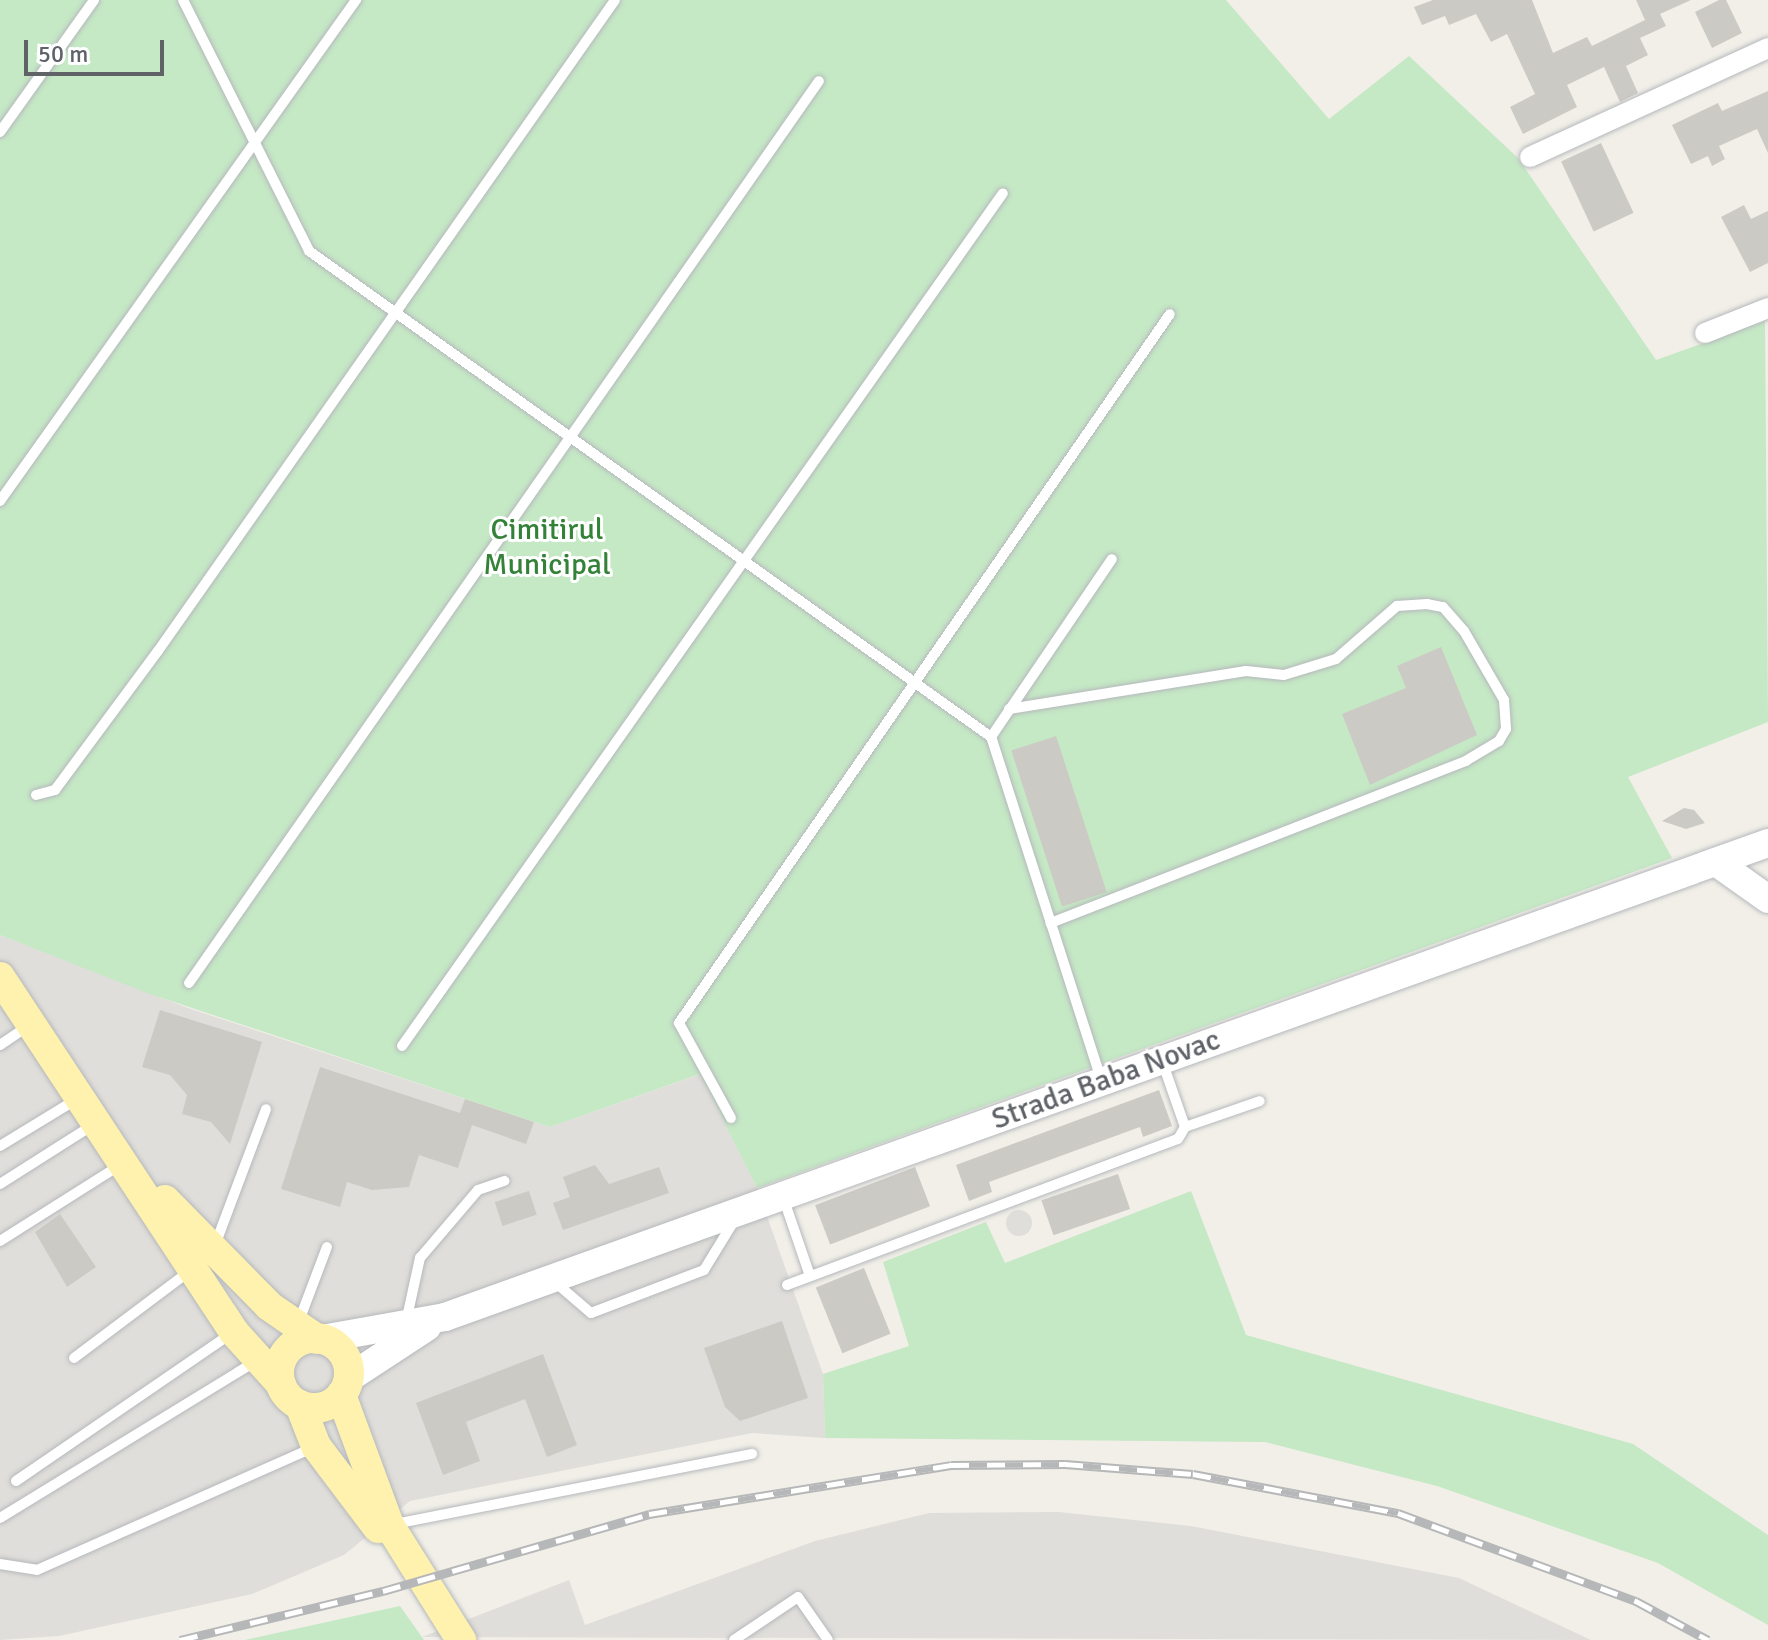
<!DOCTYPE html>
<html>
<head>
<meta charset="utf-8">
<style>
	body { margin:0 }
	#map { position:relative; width:1768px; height:1640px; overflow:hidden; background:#f1efe8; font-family:Signika,sans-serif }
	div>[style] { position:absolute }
	.industrial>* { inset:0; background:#e0deda }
	.round { border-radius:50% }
	.green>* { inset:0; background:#c5e8c5 }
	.building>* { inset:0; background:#cccac5; transform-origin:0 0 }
	.roads { filter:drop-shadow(0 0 2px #b5b8bc) drop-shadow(0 0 2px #b5b8bc) }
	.lane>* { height:10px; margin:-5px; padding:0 5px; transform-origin:5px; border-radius:5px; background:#fff }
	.street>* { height:20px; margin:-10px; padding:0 10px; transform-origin:10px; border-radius:10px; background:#fff }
	.secondary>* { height:28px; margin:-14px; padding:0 14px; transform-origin:14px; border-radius:14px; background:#fff }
	.primary>* { height:30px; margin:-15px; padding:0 15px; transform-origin:15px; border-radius:15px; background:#fff2af }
	.primary>.ring { margin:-15px; padding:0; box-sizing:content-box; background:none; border:30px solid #fff2af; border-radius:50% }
	.rail>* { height:9px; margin-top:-4.5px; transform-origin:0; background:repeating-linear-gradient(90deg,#fff 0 18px,#b6b7b8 0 36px); box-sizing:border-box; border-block:2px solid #b6b7b8 }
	span { translate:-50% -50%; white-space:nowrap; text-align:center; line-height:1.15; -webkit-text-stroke:6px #fff; paint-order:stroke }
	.park-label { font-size:30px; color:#348238 }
	.street-label { font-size:30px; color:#5f6368 }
	.scale { position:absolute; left:24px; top:40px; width:140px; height:36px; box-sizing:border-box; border:4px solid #5f6368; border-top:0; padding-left:10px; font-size:24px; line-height:28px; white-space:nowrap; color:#5f6368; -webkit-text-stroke:6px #fff; paint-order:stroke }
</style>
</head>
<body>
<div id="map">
	<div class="industrial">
		<div style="clip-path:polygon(0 935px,188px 1008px,550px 1127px,701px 1074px,757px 1188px,823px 1374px,825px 1438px,752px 1433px,410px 1501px,344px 1555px,252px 1594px,59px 1636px,0 1640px)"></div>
		<div class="round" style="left:1006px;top:1210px;width:26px;height:26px"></div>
		<div style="clip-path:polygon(1059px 1512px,1191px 1526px,1459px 1578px,1591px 1640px,422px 1637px,569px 1580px,585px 1625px,815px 1541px,929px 1513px)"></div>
	</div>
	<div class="green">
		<div style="clip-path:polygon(0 0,1226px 0,1329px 119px,1409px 56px,1518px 158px,1656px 360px,1765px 321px,1768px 722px,1628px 777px,1672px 858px,757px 1188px,700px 1074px,550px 1127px,147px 993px,0 935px)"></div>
		<div style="clip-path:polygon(1191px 1191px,1246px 1335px,1633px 1444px,1768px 1535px,1768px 1625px,1658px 1563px,1437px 1486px,1265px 1442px,825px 1438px,823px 1374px,909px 1346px,883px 1262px,986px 1222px,1005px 1263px)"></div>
		<div style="clip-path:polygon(400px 1606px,424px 1640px,245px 1640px)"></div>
	</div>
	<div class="building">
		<div style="clip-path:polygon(1433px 0,1532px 0,1553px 53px,1587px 37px,1592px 46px,1645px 20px,1636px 0,1691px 0,1660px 14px,1666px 26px,1640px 38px,1648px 55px,1626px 66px,1638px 93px,1620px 102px,1604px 67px,1567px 85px,1577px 107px,1523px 134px,1510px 107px,1535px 94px,1507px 34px,1491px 42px,1476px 14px,1449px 25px,1445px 16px,1422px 25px,1414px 7px)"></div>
		<div style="clip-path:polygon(1719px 0,1726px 0,1742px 33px,1712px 48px,1695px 12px)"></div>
		<div style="clip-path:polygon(1768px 91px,1768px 153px,1757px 129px,1719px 146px,1725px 159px,1712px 166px,1708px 156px,1691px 164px,1672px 125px,1718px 103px,1722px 111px)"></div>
		<div style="left:1601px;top:143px;width:77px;height:44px;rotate:65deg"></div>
		<div style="clip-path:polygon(1744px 205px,1751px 219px,1768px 211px,1768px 263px,1750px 272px,1721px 217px)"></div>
		<div style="clip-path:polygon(1441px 647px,1477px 735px,1370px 785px,1342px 714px,1406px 688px,1397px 666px)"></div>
		<div style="left:1056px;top:736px;width:164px;height:47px;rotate:72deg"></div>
		<div style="clip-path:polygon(1684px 808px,1694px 810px,1705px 823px,1686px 829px,1662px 821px)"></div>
		<div style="clip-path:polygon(160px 1010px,262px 1042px,230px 1144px,211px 1122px,182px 1114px,187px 1095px,170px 1075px,142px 1067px)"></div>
		<div style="clip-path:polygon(320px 1067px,460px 1113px,465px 1099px,534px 1122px,526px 1144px,472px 1125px,458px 1168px,419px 1155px,409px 1187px,372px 1190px,347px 1182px,340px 1207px,281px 1189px)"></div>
		<div style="clip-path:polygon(1159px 1090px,1172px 1126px,1143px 1137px,1140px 1127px,989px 1182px,992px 1192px,969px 1201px,956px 1165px)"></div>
		<div style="clip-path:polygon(595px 1165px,609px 1184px,659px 1167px,669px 1193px,563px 1230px,553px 1203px,570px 1197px,563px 1177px)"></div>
		<div style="left:915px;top:1167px;width:42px;height:107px;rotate:69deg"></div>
		<div style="left:1118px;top:1174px;width:37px;height:81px;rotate:71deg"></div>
		<div style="left:529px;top:1191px;width:25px;height:36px;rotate:72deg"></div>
		<div style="clip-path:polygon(60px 1214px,96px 1267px,67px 1287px,35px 1232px)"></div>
		<div style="left:864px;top:1268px;width:71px;height:52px;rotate:68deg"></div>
		<div style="clip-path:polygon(782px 1321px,808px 1398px,740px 1421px,725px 1407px,704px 1348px)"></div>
		<div style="clip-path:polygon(543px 1354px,577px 1445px,547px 1457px,525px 1399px,466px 1422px,480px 1461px,443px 1475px,416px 1403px)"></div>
	</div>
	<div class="roads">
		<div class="lane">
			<div style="left:183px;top:0;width:281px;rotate:63.3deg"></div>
			<div style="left:309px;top:251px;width:837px;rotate:35.47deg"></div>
			<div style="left:0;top:132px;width:162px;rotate:-54.5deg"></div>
			<div style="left:0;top:501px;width:615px;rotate:-54.6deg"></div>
			<div style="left:1009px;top:709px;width:240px;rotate:-9.1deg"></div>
			<div style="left:1246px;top:671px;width:38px;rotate:6deg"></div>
			<div style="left:1284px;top:675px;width:54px;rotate:-17.1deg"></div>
			<div style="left:1336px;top:659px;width:81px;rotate:-41deg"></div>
			<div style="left:1397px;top:606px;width:30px;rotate:-4deg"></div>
			<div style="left:1427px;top:604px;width:16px;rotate:11deg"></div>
			<div style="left:1443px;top:607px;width:32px;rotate:49deg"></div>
			<div style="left:1464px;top:631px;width:80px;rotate:59.9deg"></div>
			<div style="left:1504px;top:700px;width:29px;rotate:86deg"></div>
			<div style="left:1506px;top:729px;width:14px;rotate:120deg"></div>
			<div style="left:1499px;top:741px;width:39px;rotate:149deg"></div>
			<div style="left:1466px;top:761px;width:446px;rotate:158.7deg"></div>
			<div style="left:36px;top:795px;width:20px;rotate:-15deg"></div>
			<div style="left:55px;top:790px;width:173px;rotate:-53.5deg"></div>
			<div style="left:158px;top:651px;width:795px;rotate:-54.93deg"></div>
			<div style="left:189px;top:983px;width:1100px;rotate:-55.07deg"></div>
			<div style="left:0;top:1045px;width:36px;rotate:-34deg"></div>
			<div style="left:402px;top:1046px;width:1043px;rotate:-54.83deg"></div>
			<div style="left:1101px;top:1079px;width:359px;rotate:-107.8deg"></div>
			<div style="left:991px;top:737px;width:215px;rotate:-55.8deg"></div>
			<div style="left:731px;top:1118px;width:108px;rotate:-118.7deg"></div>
			<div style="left:679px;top:1023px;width:862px;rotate:-55.3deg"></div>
			<div style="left:1185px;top:1127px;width:79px;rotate:-19.1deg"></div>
			<div style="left:0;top:1146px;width:90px;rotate:-31.4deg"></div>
			<div style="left:0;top:1184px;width:110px;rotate:-32.4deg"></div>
			<div style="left:783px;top:1197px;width:83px;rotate:71.1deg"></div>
			<div style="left:0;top:1241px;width:142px;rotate:-32.3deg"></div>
			<div style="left:215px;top:1245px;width:145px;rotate:-69.4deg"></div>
			<div style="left:556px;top:1283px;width:46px;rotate:40.6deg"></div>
			<div style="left:591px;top:1313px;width:121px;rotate:-20.8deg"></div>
			<div style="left:704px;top:1270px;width:57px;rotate:-58.5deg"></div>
			<div style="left:787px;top:1285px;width:417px;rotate:-20.5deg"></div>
			<div style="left:1178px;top:1139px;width:14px;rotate:-60deg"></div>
			<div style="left:1185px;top:1127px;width:67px;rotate:-109.2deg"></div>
			<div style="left:299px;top:1321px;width:79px;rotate:-69.3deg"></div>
			<div style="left:406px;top:1322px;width:66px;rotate:-77.7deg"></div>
			<div style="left:420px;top:1258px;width:89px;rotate:-49.5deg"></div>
			<div style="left:478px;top:1190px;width:28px;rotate:-19deg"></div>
			<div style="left:74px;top:1358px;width:146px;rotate:-36.9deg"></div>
			<div style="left:16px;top:1481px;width:262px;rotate:-34.4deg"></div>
			<div style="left:0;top:1518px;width:300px;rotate:-31.5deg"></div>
			<div style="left:395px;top:1524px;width:364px;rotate:-11.1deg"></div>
			<div style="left:0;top:1564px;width:37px;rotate:9deg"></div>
			<div style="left:37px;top:1570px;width:303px;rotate:-23.9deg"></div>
			<div style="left:734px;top:1640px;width:77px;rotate:-33.9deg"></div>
			<div style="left:798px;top:1597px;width:52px;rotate:55.1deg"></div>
		</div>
		<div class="street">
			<div style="left:1530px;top:157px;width:262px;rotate:-24.6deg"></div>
			<div style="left:1705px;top:333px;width:68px;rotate:-21.6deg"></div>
		</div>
		<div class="secondary">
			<div style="left:1716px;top:862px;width:64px;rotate:35.4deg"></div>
			<div style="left:322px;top:1339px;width:125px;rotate:-10.1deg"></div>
			<div style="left:445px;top:1317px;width:1405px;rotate:-19.71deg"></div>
			<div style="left:349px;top:1378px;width:93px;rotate:-33.2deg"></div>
		</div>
		<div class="primary">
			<div style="left:0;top:977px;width:425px;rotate:56.6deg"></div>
			<div style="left:234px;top:1332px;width:70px;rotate:47.9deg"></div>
			<div style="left:165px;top:1200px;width:148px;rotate:45.5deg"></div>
			<div style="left:269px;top:1306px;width:58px;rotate:34.5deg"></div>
			<div class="ring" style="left:279px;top:1338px;width:40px;height:40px"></div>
			<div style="left:341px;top:1395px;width:139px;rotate:69.7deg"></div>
			<div style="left:389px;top:1525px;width:136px;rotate:57.9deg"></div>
			<div style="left:300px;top:1405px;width:44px;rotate:68.7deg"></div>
			<div style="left:316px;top:1446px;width:103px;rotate:52.9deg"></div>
		</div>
	</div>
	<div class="rail">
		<div style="left:180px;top:1640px;width:209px;rotate:-13.6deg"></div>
		<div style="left:383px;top:1591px;width:277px;rotate:-16.1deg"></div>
		<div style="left:649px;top:1514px;width:306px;rotate:-9.2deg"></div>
		<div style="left:951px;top:1465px;width:114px;rotate:-0.5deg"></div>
		<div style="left:1065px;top:1464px;width:128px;rotate:4.5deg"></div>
		<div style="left:1193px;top:1474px;width:209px;rotate:10.8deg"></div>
		<div style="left:1398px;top:1513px;width:254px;rotate:20.3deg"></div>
		<div style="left:1636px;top:1601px;width:82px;rotate:28.4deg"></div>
	</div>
	<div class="park-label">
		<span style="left:547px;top:547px">Cimitirul<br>Municipal</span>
	</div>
	<div class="street-label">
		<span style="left:1106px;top:1080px;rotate:-20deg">Strada Baba Novac</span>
	</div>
	<div class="scale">50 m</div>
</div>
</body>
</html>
